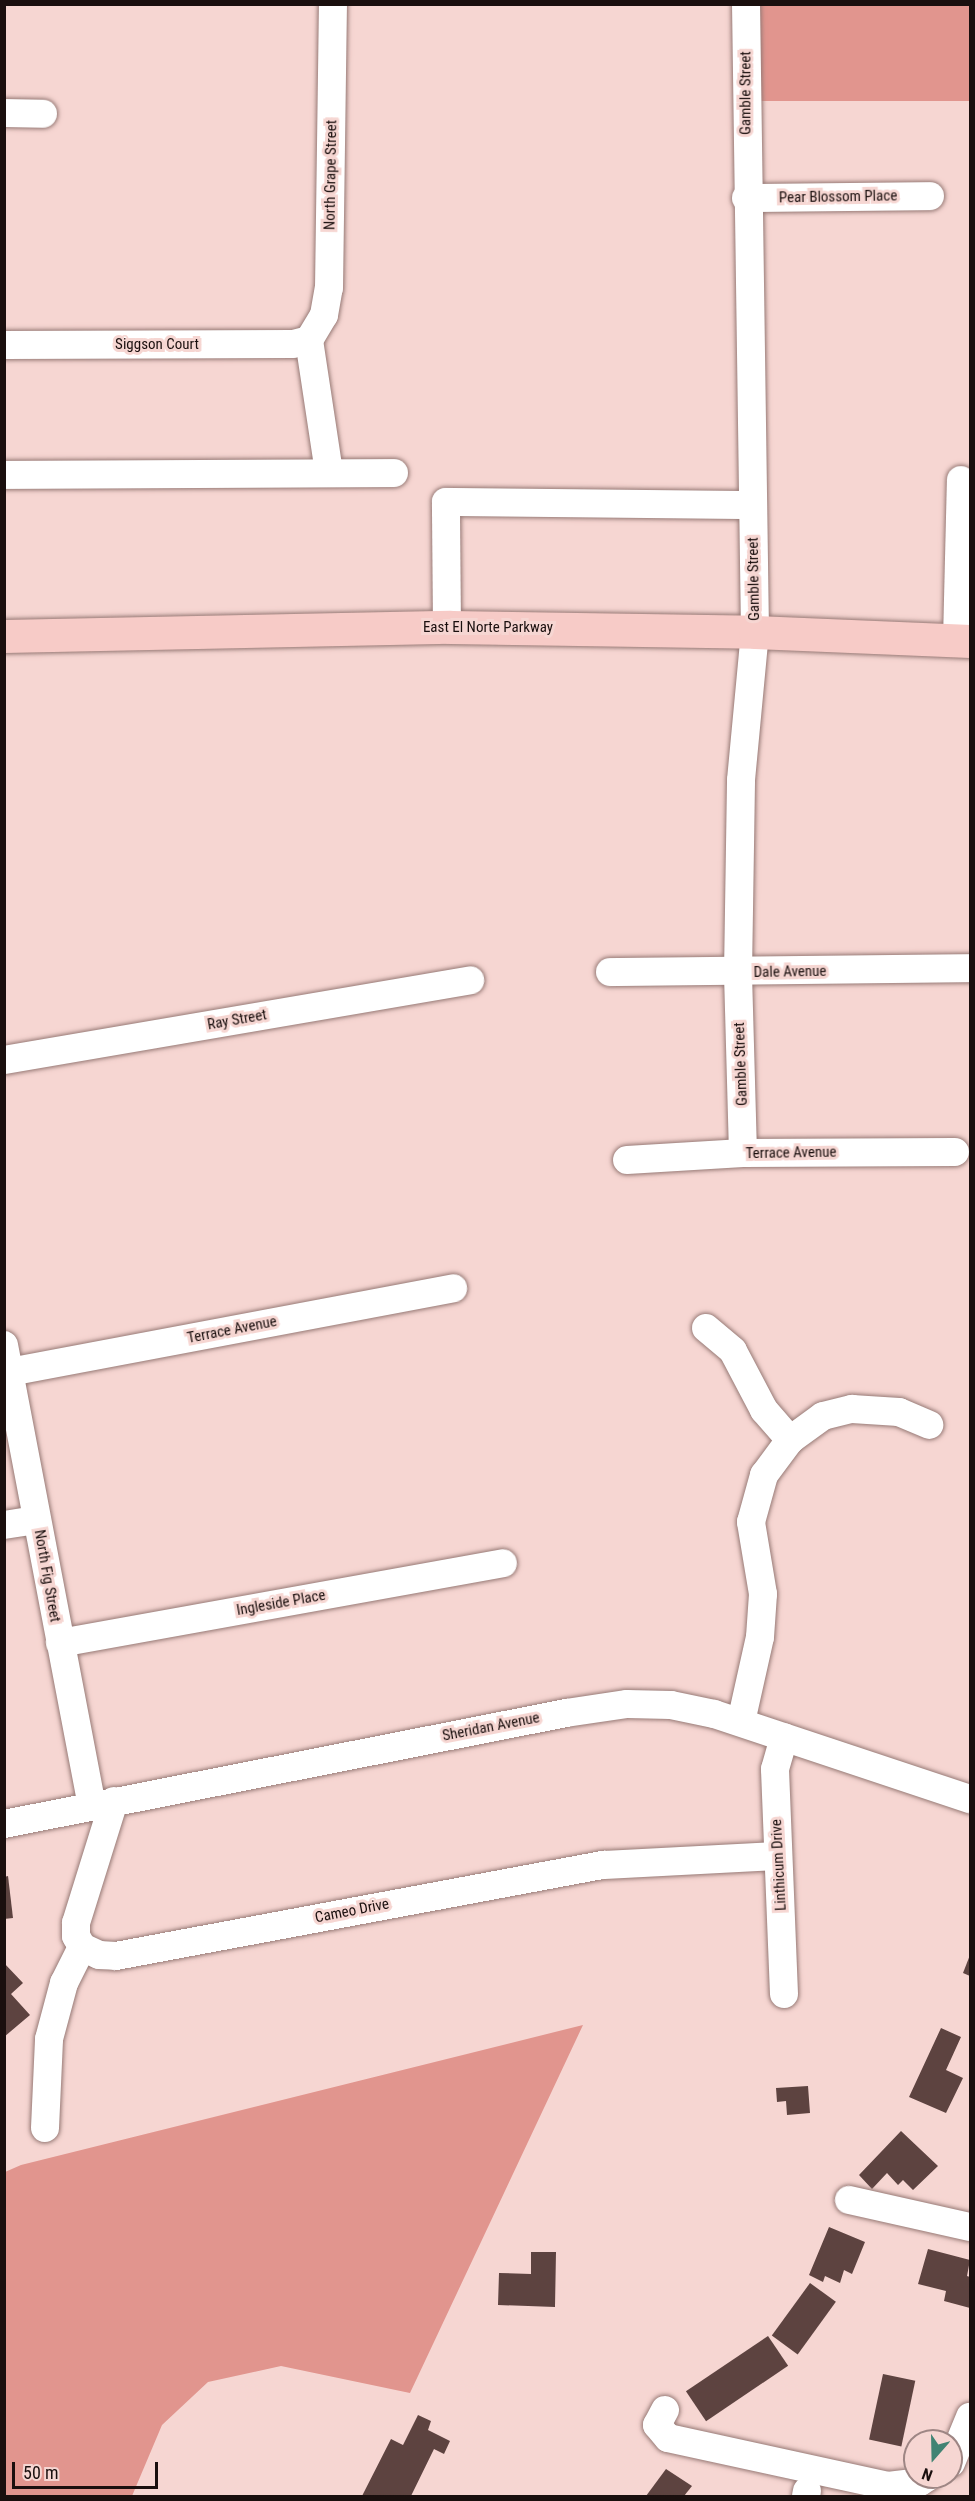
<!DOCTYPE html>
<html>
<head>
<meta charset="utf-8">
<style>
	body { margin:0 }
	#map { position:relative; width:975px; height:2501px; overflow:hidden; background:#f6d6d2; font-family:"Roboto Condensed",sans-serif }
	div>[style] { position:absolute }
	.green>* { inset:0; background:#e1958e; transform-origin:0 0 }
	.building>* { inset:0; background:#5d4340; transform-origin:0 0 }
	.roads { filter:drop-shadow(0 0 2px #977a76) drop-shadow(0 0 2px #977a76) }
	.minor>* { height:28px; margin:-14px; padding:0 14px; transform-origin:14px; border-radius:14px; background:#fff }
	.major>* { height:33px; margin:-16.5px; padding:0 16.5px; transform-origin:16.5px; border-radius:16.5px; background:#f7cbc7 }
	span { translate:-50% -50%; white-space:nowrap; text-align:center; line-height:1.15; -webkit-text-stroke:6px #f6d6d2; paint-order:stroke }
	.street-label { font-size:15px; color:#1a0f0e }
	.frame { position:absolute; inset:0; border:6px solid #1a0f0e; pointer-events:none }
	.north { position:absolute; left:903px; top:2429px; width:60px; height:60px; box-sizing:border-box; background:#f6d6d2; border:2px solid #9e8684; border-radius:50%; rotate:200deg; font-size:16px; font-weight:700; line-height:24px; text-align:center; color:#1a0f0e }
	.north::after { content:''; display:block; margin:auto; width:21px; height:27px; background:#418373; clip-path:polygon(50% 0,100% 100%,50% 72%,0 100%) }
	.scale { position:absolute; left:12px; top:2462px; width:146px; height:27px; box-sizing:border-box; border:3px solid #1a0f0e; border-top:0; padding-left:8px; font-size:18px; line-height:21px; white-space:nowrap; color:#1a0f0e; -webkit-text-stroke:4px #f6d6d2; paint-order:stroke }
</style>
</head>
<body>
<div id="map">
	<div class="green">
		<div style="left:758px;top:5px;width:212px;height:96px"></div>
		<div style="clip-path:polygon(583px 2025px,410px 2393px,281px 2366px,208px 2382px,162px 2425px,132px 2496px,5px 2496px,5px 2172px,21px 2165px)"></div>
	</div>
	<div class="building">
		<div style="clip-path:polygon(8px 1876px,13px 1918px,4px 1919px,4px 1877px)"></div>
		<div style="clip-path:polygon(970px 1955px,970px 1976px,963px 1973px)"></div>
		<div style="clip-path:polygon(4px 1963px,23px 1983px,11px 1994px,30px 2015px,4px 2037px)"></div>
		<div style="clip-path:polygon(941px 2028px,961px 2037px,946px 2070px,963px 2078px,946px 2113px,909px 2097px)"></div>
		<div style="clip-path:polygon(808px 2086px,810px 2113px,787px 2115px,786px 2101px,777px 2102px,776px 2088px)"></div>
		<div style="clip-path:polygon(901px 2131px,938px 2166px,913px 2190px,903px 2180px,898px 2185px,887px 2173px,872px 2189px,859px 2175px)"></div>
		<div style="clip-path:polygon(829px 2227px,865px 2242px,852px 2274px,844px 2270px,840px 2283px,825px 2276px,823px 2282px,809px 2275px)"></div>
		<div style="clip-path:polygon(928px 2249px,970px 2260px,967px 2276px,970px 2277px,970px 2308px,944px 2301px,946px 2291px,918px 2284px)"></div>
		<div style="clip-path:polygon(531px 2252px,556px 2252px,555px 2307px,498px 2305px,499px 2273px,531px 2274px)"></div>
		<div style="left:810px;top:2283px;width:32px;height:65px;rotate:36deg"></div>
		<div style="left:768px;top:2336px;width:36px;height:99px;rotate:56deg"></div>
		<div style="left:883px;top:2374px;width:33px;height:67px;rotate:12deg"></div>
		<div style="clip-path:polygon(418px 2415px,431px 2421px,428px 2430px,450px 2441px,444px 2454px,434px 2449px,411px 2496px,362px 2496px,391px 2439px,403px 2445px)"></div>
		<div style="clip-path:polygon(666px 2469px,692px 2486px,684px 2496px,646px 2496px)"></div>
	</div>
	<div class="roads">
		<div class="minor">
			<div style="left:4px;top:113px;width:39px;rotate:1deg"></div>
			<div style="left:746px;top:198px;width:184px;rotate:-0.6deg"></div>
			<div style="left:309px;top:340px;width:29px;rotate:-59deg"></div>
			<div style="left:324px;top:315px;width:27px;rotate:-80deg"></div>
			<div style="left:329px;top:288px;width:284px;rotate:-89.2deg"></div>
			<div style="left:309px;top:340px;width:134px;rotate:81.4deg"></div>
			<div style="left:4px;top:345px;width:289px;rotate:-0.2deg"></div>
			<div style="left:293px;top:344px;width:16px;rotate:-14deg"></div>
			<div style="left:4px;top:475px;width:390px;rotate:-0.3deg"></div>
			<div style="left:447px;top:627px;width:125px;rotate:-90.5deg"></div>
			<div style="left:446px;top:502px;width:306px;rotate:0.6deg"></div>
			<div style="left:957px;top:640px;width:160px;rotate:-88.6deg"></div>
			<div style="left:610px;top:972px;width:360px;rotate:-0.6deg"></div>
			<div style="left:4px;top:1060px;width:473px;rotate:-9.7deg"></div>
			<div style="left:743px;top:1153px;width:180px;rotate:-91.6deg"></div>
			<div style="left:738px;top:973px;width:193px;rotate:-89.1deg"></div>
			<div style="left:741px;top:780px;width:149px;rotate:-84.6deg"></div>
			<div style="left:755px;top:632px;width:628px;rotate:-90.82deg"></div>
			<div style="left:627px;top:1160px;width:116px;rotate:-3.5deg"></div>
			<div style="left:743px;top:1153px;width:212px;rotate:-0.3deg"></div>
			<div style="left:706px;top:1328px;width:35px;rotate:40deg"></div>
			<div style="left:733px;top:1351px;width:67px;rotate:62.3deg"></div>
			<div style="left:764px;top:1410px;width:40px;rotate:49deg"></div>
			<div style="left:4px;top:1345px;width:469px;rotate:79.2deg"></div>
			<div style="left:10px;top:1372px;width:451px;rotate:-10.7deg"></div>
			<div style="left:4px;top:1525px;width:33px;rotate:-9deg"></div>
			<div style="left:60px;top:1643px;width:450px;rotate:-10.2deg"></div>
			<div style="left:741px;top:1722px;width:87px;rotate:-77.4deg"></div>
			<div style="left:760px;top:1637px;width:43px;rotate:-86deg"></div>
			<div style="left:763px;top:1594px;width:73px;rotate:-99.5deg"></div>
			<div style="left:751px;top:1522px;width:49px;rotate:-74.5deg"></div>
			<div style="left:764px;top:1475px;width:44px;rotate:-53.4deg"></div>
			<div style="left:790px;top:1440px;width:41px;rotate:-36deg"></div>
			<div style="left:823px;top:1416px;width:30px;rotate:-14deg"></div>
			<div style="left:852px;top:1409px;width:47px;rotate:3.7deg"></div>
			<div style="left:899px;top:1412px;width:33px;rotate:23deg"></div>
			<div style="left:114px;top:1801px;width:128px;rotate:107.3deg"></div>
			<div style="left:76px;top:1923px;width:13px;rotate:90deg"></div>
			<div style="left:76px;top:1936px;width:13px;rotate:61deg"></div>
			<div style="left:82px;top:1947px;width:19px;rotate:25deg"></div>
			<div style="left:99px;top:1955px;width:17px;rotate:3deg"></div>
			<div style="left:116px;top:1956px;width:496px;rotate:-10.6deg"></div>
			<div style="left:604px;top:1865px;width:173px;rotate:-3deg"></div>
			<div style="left:4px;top:1824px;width:573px;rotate:-11.17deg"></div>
			<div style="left:566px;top:1713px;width:62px;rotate:-8.4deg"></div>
			<div style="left:627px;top:1704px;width:44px;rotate:1.3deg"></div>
			<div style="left:671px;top:1705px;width:44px;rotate:11.8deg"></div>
			<div style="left:714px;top:1714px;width:270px;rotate:18.4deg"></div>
			<div style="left:784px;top:1994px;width:225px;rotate:-92.3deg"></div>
			<div style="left:775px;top:1769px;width:33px;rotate:-74deg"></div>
			<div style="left:45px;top:2128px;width:89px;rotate:-87.4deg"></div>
			<div style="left:49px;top:2039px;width:58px;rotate:-75deg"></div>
			<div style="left:64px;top:1983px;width:40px;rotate:-63.4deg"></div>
			<div style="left:849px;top:2200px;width:124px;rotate:12.6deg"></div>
			<div style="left:665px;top:2410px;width:17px;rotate:118deg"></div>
			<div style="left:657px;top:2425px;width:17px;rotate:50deg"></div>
			<div style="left:668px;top:2438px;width:225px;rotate:12.3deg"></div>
			<div style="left:888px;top:2486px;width:32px;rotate:-7deg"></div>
			<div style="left:920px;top:2482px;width:9px;rotate:-32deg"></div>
			<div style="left:951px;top:2463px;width:50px;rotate:-67.6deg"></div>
			<div style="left:806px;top:2496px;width:5px;rotate:-79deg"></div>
		</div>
		<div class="major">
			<div style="left:4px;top:636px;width:446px;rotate:-1.2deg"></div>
			<div style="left:450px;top:627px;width:305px;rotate:0.9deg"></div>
			<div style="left:755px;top:632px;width:215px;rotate:2.4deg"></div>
		</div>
	</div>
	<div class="street-label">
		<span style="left:746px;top:93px;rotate:-90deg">Gamble Street</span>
		<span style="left:331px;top:175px;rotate:-89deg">North Grape Street</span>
		<span style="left:838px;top:197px;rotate:-1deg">Pear Blossom Place</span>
		<span style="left:157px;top:345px">Siggson Court</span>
		<span style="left:754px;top:579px;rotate:-91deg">Gamble Street</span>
		<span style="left:488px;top:628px">East El Norte Parkway</span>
		<span style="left:790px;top:972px;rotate:-1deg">Dale Avenue</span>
		<span style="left:237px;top:1020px;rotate:-10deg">Ray Street</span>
		<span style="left:741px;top:1064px;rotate:-92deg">Gamble Street</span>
		<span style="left:791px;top:1153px;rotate:-1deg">Terrace Avenue</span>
		<span style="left:232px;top:1330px;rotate:-11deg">Terrace Avenue</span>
		<span style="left:47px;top:1576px;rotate:80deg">North Fig Street</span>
		<span style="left:281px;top:1603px;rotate:-10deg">Ingleside Place</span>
		<span style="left:491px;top:1727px;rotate:-11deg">Sheridan Avenue</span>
		<span style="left:779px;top:1865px;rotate:-93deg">Linthicum Drive</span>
		<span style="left:352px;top:1911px;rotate:-11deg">Cameo Drive</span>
	</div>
	<div class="frame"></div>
	<div class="north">N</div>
	<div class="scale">50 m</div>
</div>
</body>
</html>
